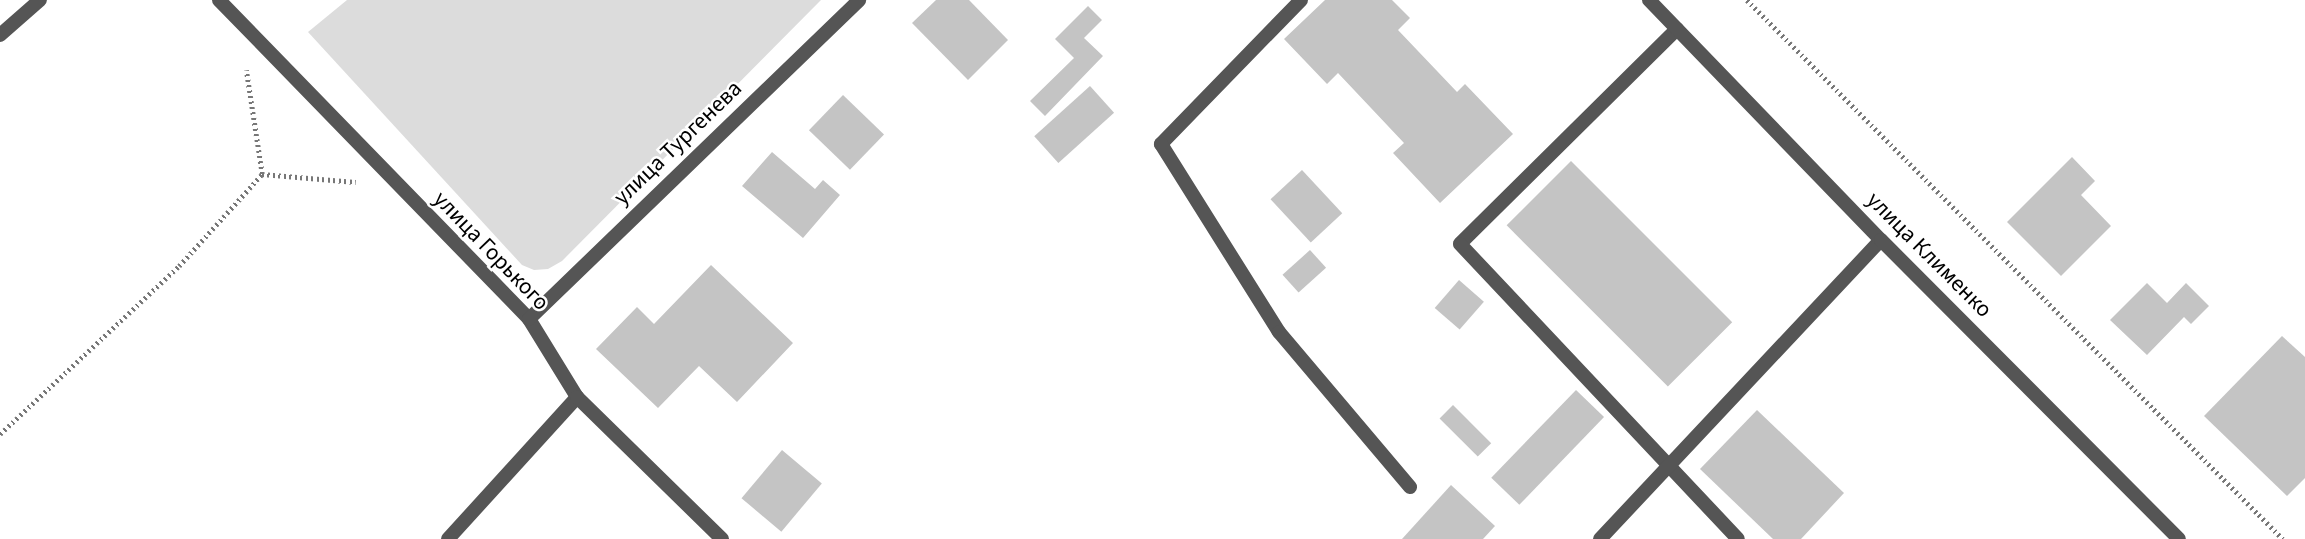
<!DOCTYPE html>
<html>
<head>
<meta charset="utf-8">
<style>
	body { margin:0 }
	#map { position:relative; width:2305px; height:539px; overflow:hidden; background:#fff; font-family:"Source Sans 3",sans-serif }
	div>[style] { position:absolute }
	.green>* { inset:0; background:#dcdcdc }
	.building>* { inset:0; background:#c4c4c4; transform-origin:0 0 }
	.path>* { height:4.5px; margin-top:-2.25px; transform-origin:0; background:repeating-linear-gradient(90deg,#777 0 2px,transparent 0 5.5px) }
	.lane>* { height:14px; margin:-7px; padding:0 7px; transform-origin:7px; border-radius:7px; background:#555 }
	.street>* { height:14px; margin:-7px; padding:0 7px; transform-origin:7px; border-radius:7px; background:#555 }
	span { translate:-50% -50%; white-space:nowrap; text-align:center; line-height:1.15; -webkit-text-stroke:5px #fff; paint-order:stroke }
	.street-label { font-size:23px; color:#000 }
</style>
</head>
<body>
<div id="map">
	<div class="green">
		<div style="clip-path:polygon(347px 0,821px 0,562px 261px,548px 269px,534px 270px,522px 265px,308px 32px)"></div>
	</div>
	<div class="building">
		<div style="clip-path:polygon(936px 0,969px 0,1008px 40px,968px 80px,912px 23px)"></div>
		<div style="clip-path:polygon(1325px 0,1392px 0,1410px 18px,1398px 30px,1457px 92px,1465px 84px,1513px 134px,1440px 203px,1393px 153px,1404px 143px,1338px 73px,1327px 84px,1284px 39px)"></div>
		<div style="clip-path:polygon(1088px 6px,1102px 20px,1084px 38px,1103px 56px,1045px 116px,1030px 101px,1074px 58px,1055px 39px)"></div>
		<div style="left:1090px;top:86px;width:36px;height:75px;rotate:48deg"></div>
		<div style="left:843px;top:95px;width:57px;height:49px;rotate:44deg"></div>
		<div style="clip-path:polygon(772px 152px,815px 189px,823px 180px,840px 195px,803px 238px,742px 186px)"></div>
		<div style="clip-path:polygon(2072px 157px,2095px 181px,2081px 195px,2111px 226px,2061px 276px,2007px 222px)"></div>
		<div style="left:1571px;top:161px;width:228px;height:91px;rotate:45deg"></div>
		<div style="left:1302px;top:170px;width:59px;height:43px;rotate:47deg"></div>
		<div style="left:1310px;top:250px;width:24px;height:37px;rotate:48deg"></div>
		<div style="clip-path:polygon(711px 265px,793px 343px,737px 402px,699px 366px,658px 408px,596px 349px,637px 307px,654px 324px)"></div>
		<div style="left:1459px;top:280px;width:33px;height:37px;rotate:41deg"></div>
		<div style="clip-path:polygon(2147px 283px,2167px 303px,2186px 283px,2209px 306px,2191px 324px,2184px 317px,2147px 355px,2110px 320px)"></div>
		<div style="clip-path:polygon(2282px 336px,2305px 357px,2305px 478px,2287px 496px,2204px 416px)"></div>
		<div style="left:1576px;top:390px;width:39px;height:122px;rotate:44deg"></div>
		<div style="left:1453px;top:405px;width:54px;height:19px;rotate:45deg"></div>
		<div style="clip-path:polygon(1757px 410px,1844px 493px,1801px 539px,1773px 539px,1700px 469px)"></div>
		<div style="left:782px;top:450px;width:52px;height:63px;rotate:40deg"></div>
		<div style="clip-path:polygon(1451px 485px,1495px 526px,1483px 539px,1402px 539px)"></div>
	</div>
	<div class="path">
		<div style="left:1747px;top:0;width:760px;rotate:45.16deg"></div>
		<div style="left:262px;top:174px;width:94px;rotate:4.9deg"></div>
		<div style="left:0;top:434px;width:245px;rotate:-43.2deg"></div>
		<div style="left:179px;top:266px;width:124px;rotate:-47.9deg"></div>
		<div style="left:262px;top:174px;width:105px;rotate:-98.7deg"></div>
	</div>
	<div class="lane">
		<div style="left:1301px;top:0;width:201px;rotate:134.2deg"></div>
		<div style="left:1161px;top:144px;width:222px;rotate:57.9deg"></div>
		<div style="left:1279px;top:332px;width:203px;rotate:49.8deg"></div>
		<div style="left:1677px;top:29px;width:305px;rotate:135.3deg"></div>
		<div style="left:1460px;top:244px;width:405px;rotate:46.7deg"></div>
		<div style="left:0;top:35px;width:53px;rotate:-41.2deg"></div>
		<div style="left:448px;top:539px;width:192px;rotate:-47.7deg"></div>
		<div style="left:1600px;top:539px;width:410px;rotate:-46.8deg"></div>
	</div>
	<div class="street">
		<div style="left:219px;top:0;width:445px;rotate:45.8deg"></div>
		<div style="left:529px;top:319px;width:92px;rotate:58.4deg"></div>
		<div style="left:577px;top:397px;width:203px;rotate:44.4deg"></div>
		<div style="left:1649px;top:0;width:334px;rotate:46deg"></div>
		<div style="left:1881px;top:240px;width:422px;rotate:45.1deg"></div>
		<div style="left:529px;top:319px;width:459px;rotate:-44deg"></div>
	</div>
	<div class="street-label">
		<span style="left:678px;top:143px;rotate:-44deg">улица Тургенева</span>
		<span style="left:491px;top:251px;rotate:46deg">улица Горького</span>
		<span style="left:1929px;top:255px;rotate:45deg">улица Клименко</span>
	</div>
</div>
</body>
</html>
